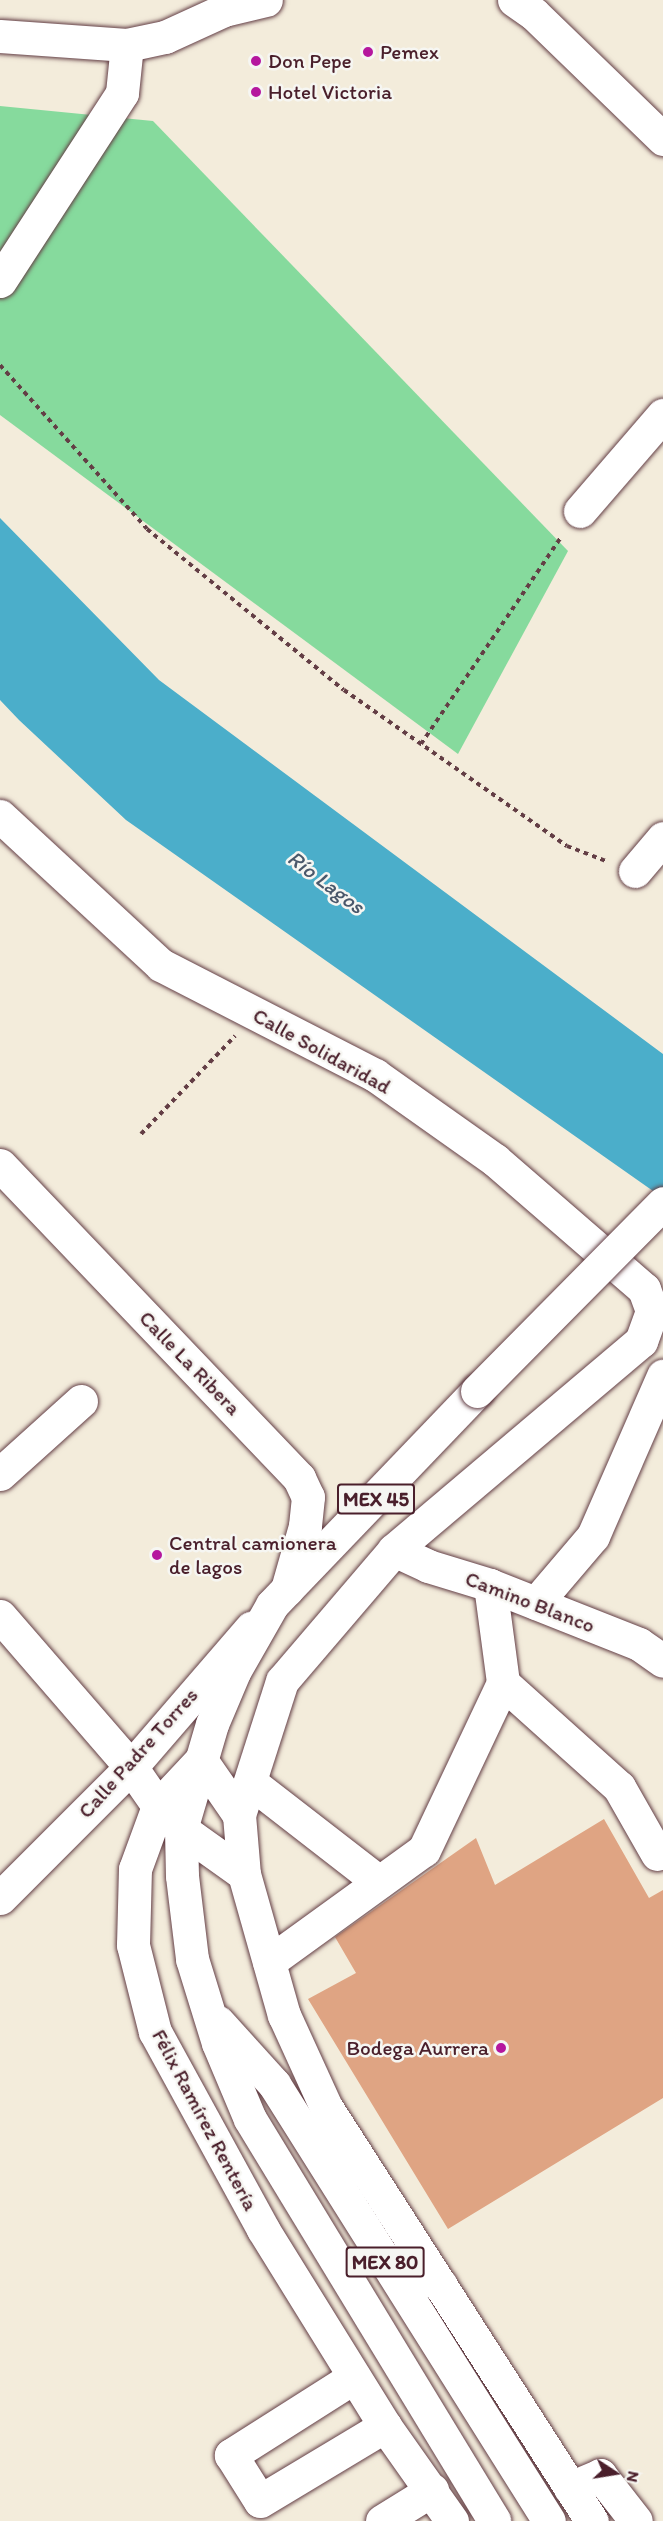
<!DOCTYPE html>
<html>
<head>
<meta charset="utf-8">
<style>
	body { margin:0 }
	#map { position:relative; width:663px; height:2521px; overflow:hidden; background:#f3ecdb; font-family:Itim,sans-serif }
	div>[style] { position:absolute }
	.green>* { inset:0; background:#86da9d }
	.water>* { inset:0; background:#4baeca }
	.building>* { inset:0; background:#dfa483 }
	.path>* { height:4px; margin-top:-2px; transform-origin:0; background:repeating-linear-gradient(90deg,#633e45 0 4.5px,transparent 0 9px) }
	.roads { filter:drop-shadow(0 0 2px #633e45) drop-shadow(0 0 2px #633e45) }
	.minor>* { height:33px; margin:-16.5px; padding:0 16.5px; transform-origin:16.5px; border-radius:16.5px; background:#fff }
	.major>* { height:33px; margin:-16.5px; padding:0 16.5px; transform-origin:16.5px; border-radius:16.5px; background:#fff }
	.highway>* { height:33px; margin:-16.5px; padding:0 16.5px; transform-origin:16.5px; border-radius:16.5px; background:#fff }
	.bridges { filter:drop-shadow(0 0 2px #633e45) drop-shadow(0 0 2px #633e45) }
	.highway-bridge>* { height:33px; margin:-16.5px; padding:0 16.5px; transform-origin:16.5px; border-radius:16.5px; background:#fff }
	.dots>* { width:16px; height:16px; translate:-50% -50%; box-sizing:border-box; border:3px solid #f6f6f2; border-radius:50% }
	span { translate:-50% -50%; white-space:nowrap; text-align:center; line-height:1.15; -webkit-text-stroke:5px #f6f6f2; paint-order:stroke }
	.shield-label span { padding:2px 4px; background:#f6f6f2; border:2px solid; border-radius:4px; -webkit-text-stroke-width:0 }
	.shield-label { font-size:20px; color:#4a1f2b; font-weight:700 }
	.poi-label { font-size:21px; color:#4a1f2b }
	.left { translate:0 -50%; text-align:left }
	.right { translate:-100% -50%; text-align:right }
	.street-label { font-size:21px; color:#4a1f2b }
	.water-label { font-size:22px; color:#4a586b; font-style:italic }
	.north { position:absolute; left:585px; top:2443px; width:60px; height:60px; -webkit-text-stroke:4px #f6f6f2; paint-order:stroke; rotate:102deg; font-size:16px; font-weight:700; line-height:24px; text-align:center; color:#4a1f2b }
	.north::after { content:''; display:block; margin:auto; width:21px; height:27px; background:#4a1f2b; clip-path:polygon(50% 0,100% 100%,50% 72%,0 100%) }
</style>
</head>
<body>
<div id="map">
	<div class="green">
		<div style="clip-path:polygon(0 106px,153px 121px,568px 551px,458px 754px,0 415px)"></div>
	</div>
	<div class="water">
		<div style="clip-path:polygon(0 518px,159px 680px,663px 1054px,663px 1198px,126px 820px,19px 720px,0 700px)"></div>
	</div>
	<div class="building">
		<div style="clip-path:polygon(604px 1819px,649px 1898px,663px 1890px,663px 2098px,448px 2229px,308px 1999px,356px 1973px,335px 1937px,476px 1838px,495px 1885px)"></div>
	</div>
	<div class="path">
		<div style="left:0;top:365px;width:220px;rotate:48.1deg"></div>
		<div style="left:147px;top:529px;width:254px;rotate:39.3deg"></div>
		<div style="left:344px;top:690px;width:272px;rotate:35deg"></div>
		<div style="left:567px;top:846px;width:42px;rotate:21deg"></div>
		<div style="left:421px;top:744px;width:251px;rotate:-55.9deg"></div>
		<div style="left:141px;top:1134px;width:136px;rotate:-46.2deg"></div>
	</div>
	<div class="roads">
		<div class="minor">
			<div style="left:514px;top:0;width:24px;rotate:35deg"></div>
			<div style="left:534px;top:14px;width:180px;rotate:44.1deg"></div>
			<div style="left:0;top:36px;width:127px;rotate:4.1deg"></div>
			<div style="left:127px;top:45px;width:39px;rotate:-12deg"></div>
			<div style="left:165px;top:37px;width:65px;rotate:-24.6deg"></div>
			<div style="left:224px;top:10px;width:43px;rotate:-13.4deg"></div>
			<div style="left:0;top:281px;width:224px;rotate:-57deg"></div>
			<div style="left:122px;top:93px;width:48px;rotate:-84.1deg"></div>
			<div style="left:580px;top:511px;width:127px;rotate:-49.2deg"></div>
			<div style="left:0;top:816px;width:219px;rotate:42.8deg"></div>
			<div style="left:161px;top:965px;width:241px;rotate:27.2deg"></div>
			<div style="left:375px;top:1075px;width:147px;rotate:35.3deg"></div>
			<div style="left:495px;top:1160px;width:197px;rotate:40.9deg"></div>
			<div style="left:644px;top:1289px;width:23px;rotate:70deg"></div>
			<div style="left:652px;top:1311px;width:32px;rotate:110deg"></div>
			<div style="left:641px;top:1341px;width:324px;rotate:139.8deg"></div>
			<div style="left:394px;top:1550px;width:172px;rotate:130.5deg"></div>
			<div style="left:282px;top:1681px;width:141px;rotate:107.8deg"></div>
			<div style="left:635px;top:871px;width:43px;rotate:-49.7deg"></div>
			<div style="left:0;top:1165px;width:433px;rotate:46.3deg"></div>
			<div style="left:299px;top:1478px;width:21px;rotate:65deg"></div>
			<div style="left:308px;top:1497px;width:29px;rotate:96deg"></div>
			<div style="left:305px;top:1526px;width:66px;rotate:105.9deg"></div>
			<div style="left:0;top:1474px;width:109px;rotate:-42deg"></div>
			<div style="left:394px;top:1550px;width:38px;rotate:25deg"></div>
			<div style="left:428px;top:1566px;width:65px;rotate:17deg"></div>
			<div style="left:490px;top:1585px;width:160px;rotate:21.6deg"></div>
			<div style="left:639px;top:1644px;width:29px;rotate:35deg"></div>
			<div style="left:490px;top:1585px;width:99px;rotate:82.4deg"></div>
			<div style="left:503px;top:1683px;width:156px;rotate:41.9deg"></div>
			<div style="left:619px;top:1787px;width:77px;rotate:60.4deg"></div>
			<div style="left:536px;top:1603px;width:88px;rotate:-49.6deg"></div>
			<div style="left:593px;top:1536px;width:175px;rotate:-66.4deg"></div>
			<div style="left:0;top:1616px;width:200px;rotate:49.1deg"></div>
			<div style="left:131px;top:1767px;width:47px;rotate:55.3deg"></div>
			<div style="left:158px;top:1806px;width:33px;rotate:45deg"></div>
			<div style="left:181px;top:1829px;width:77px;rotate:35.5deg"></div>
			<div style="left:250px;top:1782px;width:163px;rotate:37.8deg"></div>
			<div style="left:0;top:1898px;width:185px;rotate:-45deg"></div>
			<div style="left:131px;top:1767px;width:184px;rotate:-49.2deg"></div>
			<div style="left:269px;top:1962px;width:191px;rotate:-35.9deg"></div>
			<div style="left:424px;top:1850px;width:185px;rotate:-64.7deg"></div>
			<div style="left:354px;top:2377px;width:146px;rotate:147.6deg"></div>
			<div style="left:231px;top:2455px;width:54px;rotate:57.8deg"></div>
			<div style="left:260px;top:2501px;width:146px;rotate:-31deg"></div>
			<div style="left:570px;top:2488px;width:33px;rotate:-23deg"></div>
			<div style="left:600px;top:2475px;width:58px;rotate:52deg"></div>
			<div style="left:382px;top:2521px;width:59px;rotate:-31.8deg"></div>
		</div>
		<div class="major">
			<div style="left:452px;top:2521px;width:116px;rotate:-125.2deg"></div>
			<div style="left:385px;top:2426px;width:232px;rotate:-121.8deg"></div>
			<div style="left:263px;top:2229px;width:225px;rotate:-118.7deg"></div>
			<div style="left:155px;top:2032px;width:90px;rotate:-104.2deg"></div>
			<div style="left:133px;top:1945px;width:76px;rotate:-88.5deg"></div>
			<div style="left:135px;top:1869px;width:67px;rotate:-69.9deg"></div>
			<div style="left:158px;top:1806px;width:63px;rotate:-46.9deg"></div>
			<div style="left:201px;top:1760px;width:67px;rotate:55.4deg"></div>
			<div style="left:239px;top:1815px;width:59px;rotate:85.2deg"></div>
			<div style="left:244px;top:1874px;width:147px;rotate:74.2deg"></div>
			<div style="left:284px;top:2015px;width:101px;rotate:65.5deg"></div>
			<div style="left:326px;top:2107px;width:492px;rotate:57.3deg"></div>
		</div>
		<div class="highway">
			<div style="left:477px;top:1391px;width:296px;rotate:133.8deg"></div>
			<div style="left:272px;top:1605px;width:77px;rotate:119.6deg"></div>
			<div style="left:234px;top:1672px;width:56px;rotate:112.9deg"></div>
			<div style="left:212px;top:1724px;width:109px;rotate:106.4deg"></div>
			<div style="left:181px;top:1829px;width:47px;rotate:88.8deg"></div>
			<div style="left:182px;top:1876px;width:84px;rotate:83.1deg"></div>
			<div style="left:192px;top:1959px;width:88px;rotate:72.8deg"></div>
			<div style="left:218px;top:2043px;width:82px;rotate:67.2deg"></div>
			<div style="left:250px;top:2119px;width:470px;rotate:58.7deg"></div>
			<div style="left:218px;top:2022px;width:84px;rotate:47.9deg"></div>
			<div style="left:274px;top:2084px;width:516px;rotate:57.82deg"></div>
			<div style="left:382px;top:2257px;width:65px;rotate:25.4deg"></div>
		</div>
	</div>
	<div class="bridges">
		<div class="highway-bridge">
			<div style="left:477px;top:1391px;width:264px;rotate:-45.3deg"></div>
		</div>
	</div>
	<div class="dots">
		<div style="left:368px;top:52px;background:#b5179e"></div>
		<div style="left:256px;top:61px;background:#b5179e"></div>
		<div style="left:256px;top:92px;background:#b5179e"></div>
		<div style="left:157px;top:1555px;background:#b5179e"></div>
		<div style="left:501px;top:2048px;background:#b5179e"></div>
	</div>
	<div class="shield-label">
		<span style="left:376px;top:1499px">MEX 45</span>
		<span style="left:385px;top:2262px">MEX 80</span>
	</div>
	<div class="poi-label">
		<span class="left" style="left:380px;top:52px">Pemex</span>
		<span class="left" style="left:268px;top:61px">Don Pepe</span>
		<span class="left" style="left:268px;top:92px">Hotel Victoria</span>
		<span class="left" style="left:169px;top:1555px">Central camionera<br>de lagos</span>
		<span class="right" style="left:489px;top:2048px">Bodega Aurrera</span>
	</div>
	<div class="street-label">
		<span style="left:322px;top:1051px;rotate:29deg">Calle Solidaridad</span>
		<span style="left:190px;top:1363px;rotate:46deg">Calle La Ribera</span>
		<span style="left:530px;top:1602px;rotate:21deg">Camino Blanco</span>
		<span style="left:138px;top:1753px;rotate:-48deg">Calle Padre Torres</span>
		<span style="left:205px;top:2120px;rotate:62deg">Félix Ramírez Rentería</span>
	</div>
	<div class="water-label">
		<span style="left:326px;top:882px;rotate:37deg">Río Lagos</span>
	</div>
	<div class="north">N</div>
</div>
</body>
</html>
